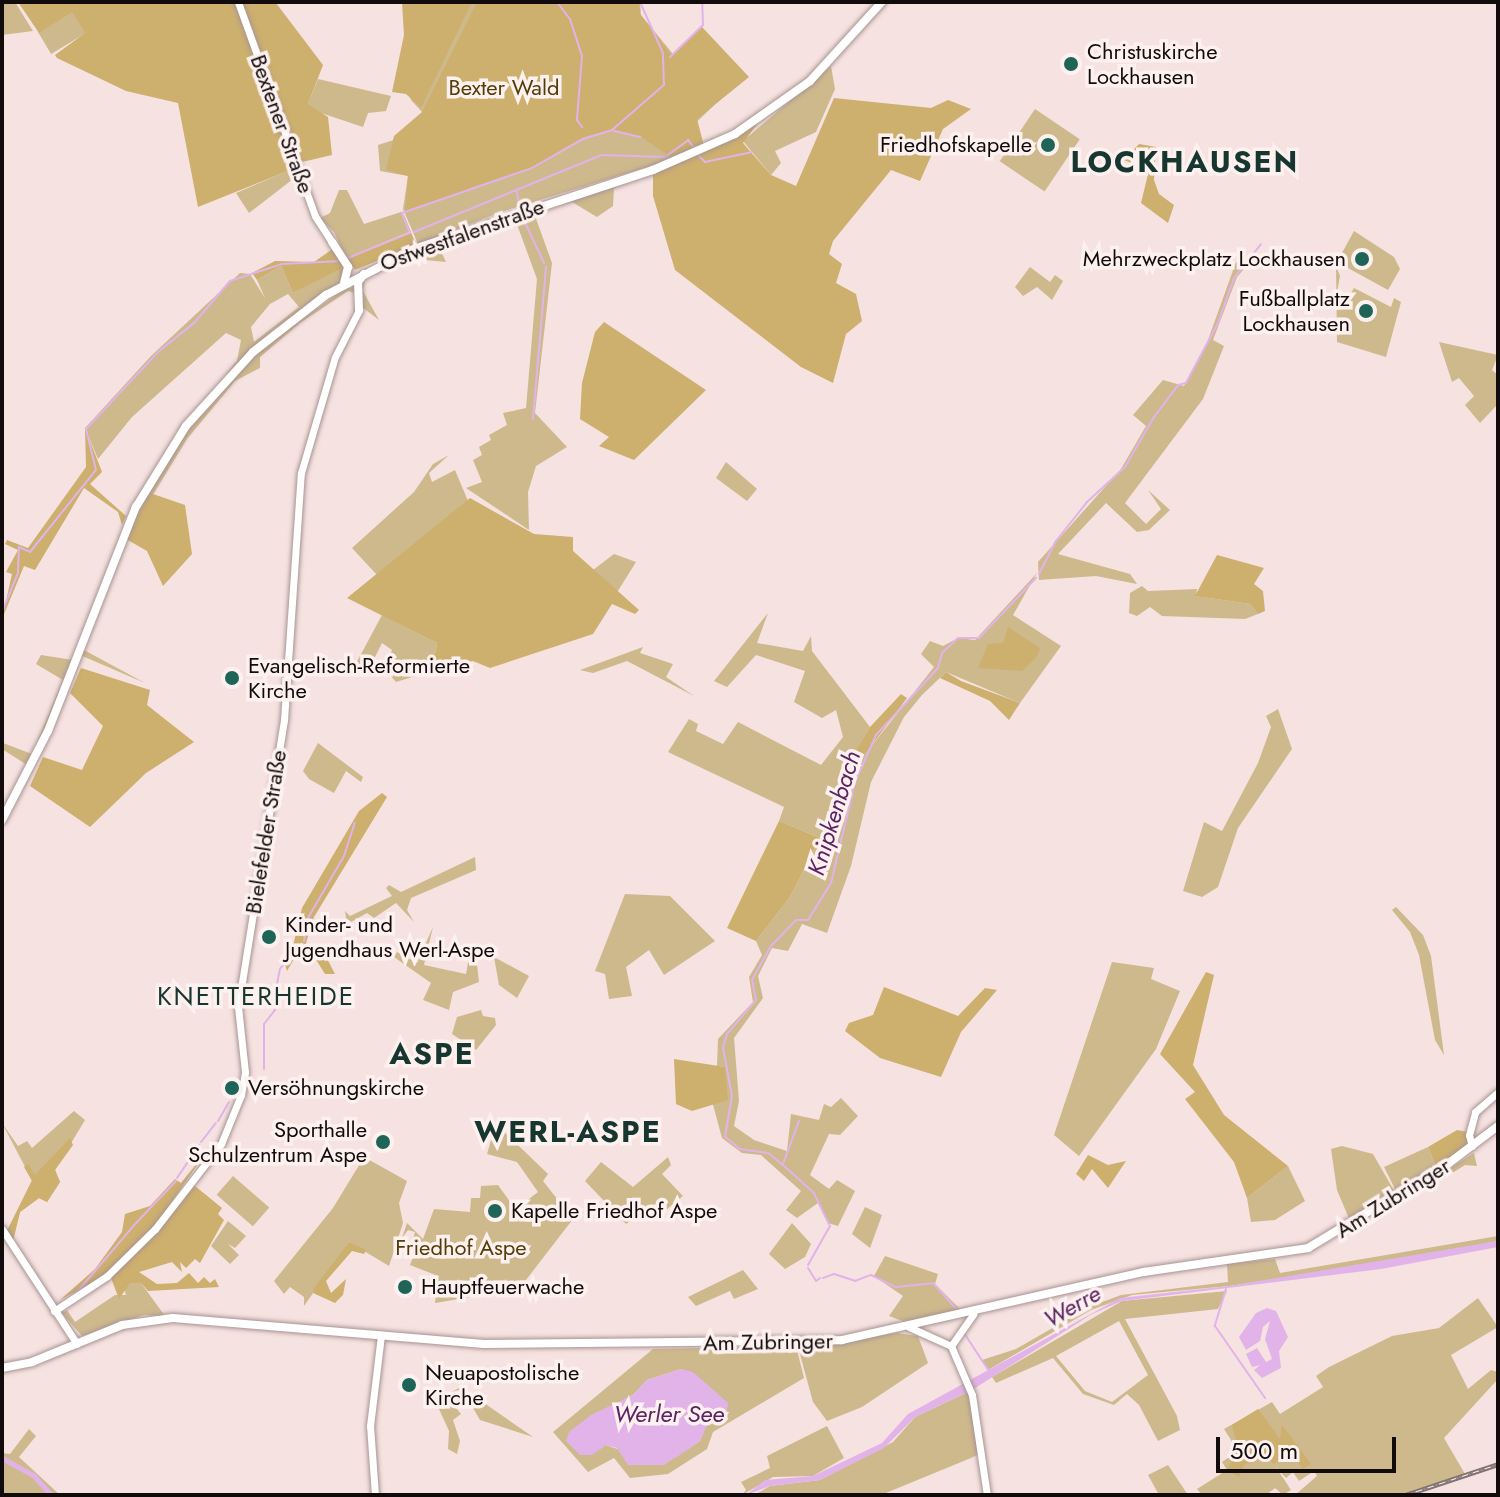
<!DOCTYPE html>
<html>
<head>
<meta charset="utf-8">
<style>
	body { margin:0 }
	#map { position:relative; width:1500px; height:1497px; overflow:hidden; background:#f6e2e0; font-family:Jost,sans-serif }
	div>[style] { position:absolute }
	.green>* { inset:0; background:#ceb98d; transform-origin:0 0 }
	.forest>* { inset:0; background:#cdaf6e }
	.water>* { inset:0; background:#e2b3e9 }
	.stream>* { height:2px; margin:-1px; padding:0 1px; transform-origin:1px; border-radius:1px; background:#e2b3e9 }
	.river>* { height:5px; margin:-2.5px; padding:0 2.5px; transform-origin:2.5px; border-radius:2.5px; background:#e2b3e9 }
	.roads { filter:drop-shadow(0 0 2px #a79492) drop-shadow(0 0 2px #a79492) }
	.secondary>* { height:7px; margin:-3.5px; padding:0 3.5px; transform-origin:3.5px; border-radius:3.5px; background:#fff }
	.primary>* { height:8px; margin:-4px; padding:0 4px; transform-origin:4px; border-radius:4px; background:#fff }
	.rail>* { height:5px; margin-top:-2.5px; transform-origin:0; background:repeating-linear-gradient(90deg,#fdf1f0 0 6px,#807372 0 12px); box-sizing:border-box; border-block:2px solid #807372 }
	.dots>* { width:22px; height:22px; translate:-50% -50%; box-sizing:border-box; border:4px solid #fdf1f0; border-radius:50% }
	span { translate:-50% -50%; white-space:nowrap; text-align:center; line-height:1.15; -webkit-text-stroke:7px #fdf1f0; paint-order:stroke }
	.poi-label { font-size:22px; color:#120b0b }
	.left { translate:0 -50%; text-align:left }
	.right { translate:-100% -50%; text-align:right }
	.park-label { font-size:22px; color:#523d07 }
	.street-label { font-size:22px; color:#120b0b }
	.water-label { font-size:24px; color:#5b2364; font-style:italic }
	.quarter-label { font-size:26px; color:#16362f; letter-spacing:2px }
	.district-label { font-size:30px; color:#16362f; font-weight:700; letter-spacing:2px }
	.frame { position:absolute; inset:0; border:4px solid #120b0b; pointer-events:none }
	.scale { position:absolute; left:1216px; top:1437px; width:180px; height:36px; box-sizing:border-box; border:4px solid #120b0b; border-top:0; padding-left:10px; font-size:24px; line-height:28px; white-space:nowrap; color:#120b0b; -webkit-text-stroke:6px #fdf1f0; paint-order:stroke }
</style>
</head>
<body>
<div id="map">
	<div class="green">
		<div style="clip-path:polygon(15px 2px,33px 31px,2px 35px,2px 3px)"></div>
		<div style="clip-path:polygon(405px 2px,640px 2px,641px 15px,673px 54px,699px 28px,745px 76px,665px 152px,673px 159px,501px 212px,418px 244px,403px 209px,408px 176px,380px 171px,378px 145px,403px 137px,423px 113px,411px 100px,405px 75px)"></div>
		<div style="left:72px;top:11px;width:26px;height:40px;rotate:59deg"></div>
		<div style="clip-path:polygon(831px 66px,835px 89px,816px 132px,775px 151px,781px 163px,771px 175px,743px 141px)"></div>
		<div style="clip-path:polygon(318px 79px,391px 96px,386px 111px,368px 113px,363px 127px,312px 110px,308px 104px)"></div>
		<div style="left:1035px;top:109px;width:54px;height:63px;rotate:34deg"></div>
		<div style="clip-path:polygon(290px 170px,293px 179px,249px 213px,236px 193px)"></div>
		<div style="clip-path:polygon(653px 172px,614px 188px,613px 206px,597px 217px,572px 202px,534px 213px,552px 263px,535px 413px,567px 447px,536px 466px,528px 492px,529px 530px,466px 488px,482px 482px,473px 460px,482px 455px,479px 447px,491px 440px,489px 435px,507px 425px,503px 413px,526px 408px,537px 279px,515px 219px,438px 245px,446px 262px,405px 258px,365px 278px,363px 291px,379px 320px,362px 307px,360px 286px,364px 276px,415px 251px)"></div>
		<div style="clip-path:polygon(339px 190px,347px 190px,364px 224px,401px 212px,409px 232px,346px 258px,334px 232px,320px 218px,330px 213px)"></div>
		<div style="clip-path:polygon(1354px 231px,1394px 257px,1400px 269px,1388px 290px,1337px 262px)"></div>
		<div style="clip-path:polygon(1258px 253px,1237px 277px,1213px 340px,1224px 346px,1203px 399px,1125px 503px,1146px 524px,1161px 509px,1148px 490px,1170px 510px,1149px 530px,1137px 532px,1106px 503px,1058px 554px,1130px 574px,1137px 584px,1096px 576px,1039px 580px,1038px 562px,1121px 469px,1146px 426px,1133px 415px,1163px 380px,1184px 386px,1208px 340px,1236px 262px,1244px 264px)"></div>
		<div style="clip-path:polygon(evenodd,281px 266px,293px 293px,338px 269px,345px 280px,273px 330px,225px 375px,237px 361px,241px 340px,226px 333px,132px 417px,98px 459px,85px 428px,151px 356px,240px 273px,250px 274px,265px 298px,257px 280px,281px 266px,288px 294px,299px 307px,254px 342px,251px 327px,270px 304px,288px 294px)"></div>
		<div style="clip-path:polygon(1336px 266px,1340px 276px,1337px 292px,1347px 300px,1354px 288px,1391px 307px,1394px 298px,1401px 302px,1386px 357px,1337px 342px)"></div>
		<div style="clip-path:polygon(1030px 267px,1050px 282px,1055px 275px,1063px 281px,1052px 300px,1037px 287px,1023px 296px,1015px 287px)"></div>
		<div style="clip-path:polygon(346px 288px,354px 288px,359px 305px,354px 313px,355px 293px,348px 291px,300px 323px,260px 357px,260px 368px,235px 381px,187px 439px,126px 539px,84px 650px,145px 683px,80px 655px,134px 518px,187px 431px,262px 348px)"></div>
		<div style="clip-path:polygon(1439px 342px,1498px 355px,1492px 370px,1498px 375px,1498px 404px,1480px 423px,1465px 405px,1474px 396px,1459px 378px,1452px 382px)"></div>
		<div style="clip-path:polygon(449px 455px,429px 473px,432px 482px,455px 470px,468px 501px,377px 575px,352px 548px,414px 492px,433px 464px)"></div>
		<div style="clip-path:polygon(726px 462px,757px 489px,747px 501px,716px 478px)"></div>
		<div style="clip-path:polygon(614px 554px,636px 562px,616px 594px,593px 570px)"></div>
		<div style="clip-path:polygon(1037px 573px,1013px 615px,1061px 646px,1020px 703px,946px 672px,922px 695px,904px 717px,871px 782px,851px 866px,827px 933px,802px 924px,788px 951px,772px 948px,758px 976px,763px 998px,734px 1038px,739px 1101px,734px 1126px,754px 1140px,787px 1151px,791px 1114px,819px 1120px,824px 1104px,831px 1107px,841px 1098px,858px 1116px,840px 1135px,829px 1134px,810px 1175px,829px 1189px,837px 1180px,855px 1191px,838px 1226px,828px 1223px,818px 1203px,797px 1218px,786px 1210px,801px 1191px,761px 1155px,742px 1153px,722px 1138px,712px 1101px,725px 1067px,717px 1066px,718px 1039px,753px 1002px,749px 977px,762px 955px,756px 941px,790px 897px,820px 838px,779px 821px,784px 807px,668px 752px,689px 719px,698px 724px,696px 731px,723px 744px,738px 722px,821px 765px,843px 737px,836px 710px,822px 718px,794px 702px,805px 671px,756px 655px,727px 687px,714px 681px,768px 613px,757px 643px,803px 651px,811px 636px,812px 651px,870px 727px,851px 759px,866px 753px,934px 667px,921px 654px,930px 641px,943px 646px,958px 638px,975px 640px)"></div>
		<div style="clip-path:polygon(1142px 586px,1148px 591px,1197px 589px,1196px 596px,1250px 604px,1258px 614px,1245px 619px,1162px 616px,1150px 607px,1137px 616px,1129px 613px,1130px 593px)"></div>
		<div style="clip-path:polygon(382px 615px,437px 643px,432px 671px,396px 682px,385px 669px,392px 650px,382px 643px,372px 663px,352px 671px)"></div>
		<div style="clip-path:polygon(643px 647px,640px 653px,673px 664px,666px 677px,694px 696px,627px 661px,593px 673px,580px 670px)"></div>
		<div style="clip-path:polygon(41px 655px,73px 660px,34px 756px,2px 814px,27px 765px,2px 749px,2px 737px,3px 743px,32px 754px,63px 680px,36px 664px)"></div>
		<div style="clip-path:polygon(1278px 709px,1292px 749px,1238px 828px,1218px 887px,1202px 897px,1183px 891px,1204px 822px,1222px 831px,1258px 763px,1271px 727px,1266px 716px)"></div>
		<div style="clip-path:polygon(318px 743px,363px 777px,361px 782px,346px 771px,334px 793px,309px 779px,303px 771px)"></div>
		<div style="clip-path:polygon(475px 857px,476px 870px,411px 898px,407px 910px,414px 922px,396px 903px,374px 918px,367px 913px,351px 922px,346px 918px,345px 911px,350px 916px,392px 896px,386px 888px,389px 885px,401px 892px)"></div>
		<div style="clip-path:polygon(625px 894px,670px 896px,715px 941px,664px 975px,649px 950px,626px 967px,632px 996px,609px 999px,605px 974px,595px 971px)"></div>
		<div style="clip-path:polygon(1396px 907px,1423px 935px,1431px 956px,1444px 1055px,1435px 1040px,1419px 955px,1410px 932px,1392px 910px)"></div>
		<div style="clip-path:polygon(433px 927px,424px 965px,466px 974px,468px 963px,477px 964px,479px 982px,453px 992px,449px 1010px,423px 1000px,431px 983px,394px 957px,397px 952px,417px 963px)"></div>
		<div style="clip-path:polygon(494px 957px,529px 976px,517px 998px,499px 985px)"></div>
		<div style="clip-path:polygon(1112px 962px,1154px 968px,1151px 979px,1180px 991px,1156px 1049px,1079px 1156px,1054px 1135px)"></div>
		<div style="clip-path:polygon(481px 1010px,483px 1016px,495px 1018px,496px 1025px,476px 1050px,452px 1034px,457px 1017px)"></div>
		<div style="clip-path:polygon(74px 1111px,85px 1120px,55px 1170px,60px 1182px,47px 1202px,39px 1198px,20px 1212px,13px 1240px,7px 1231px,32px 1180px,2px 1123px,18px 1146px,27px 1141px,32px 1148px)"></div>
		<div style="clip-path:polygon(496px 1124px,548px 1174px,543px 1181px,573px 1219px,519px 1289px,435px 1303px,438px 1276px,410px 1265px,417px 1247px,412px 1244px,415px 1232px,408px 1230px,402px 1238px,407px 1223px,423px 1239px,434px 1209px,470px 1212px,471px 1198px,480px 1198px,481px 1186px,498px 1185px,513px 1206px,520px 1206px,538px 1192px,517px 1162px,487px 1154px)"></div>
		<div style="clip-path:polygon(1342px 1146px,1373px 1154px,1396px 1194px,1350px 1221px,1337px 1190px,1331px 1149px)"></div>
		<div style="clip-path:polygon(1428px 1147px,1437px 1169px,1397px 1193px,1384px 1167px)"></div>
		<div style="clip-path:polygon(1474px 1153px,1477px 1166px,1465px 1165px,1379px 1219px,1377px 1215px)"></div>
		<div style="clip-path:polygon(364px 1157px,407px 1181px,399px 1203px,403px 1223px,389px 1266px,349px 1242px,304px 1306px,304px 1297px,290px 1287px,284px 1294px,274px 1281px,333px 1208px)"></div>
		<div style="clip-path:polygon(668px 1157px,671px 1165px,662px 1174px,683px 1196px,666px 1210px,653px 1205px,626px 1224px,585px 1181px,601px 1162px,633px 1187px)"></div>
		<div style="clip-path:polygon(1288px 1166px,1305px 1201px,1275px 1220px,1251px 1222px,1247px 1198px)"></div>
		<div style="left:233px;top:1176px;width:48px;height:25px;rotate:41deg"></div>
		<div style="clip-path:polygon(865px 1207px,882px 1215px,870px 1248px,852px 1234px)"></div>
		<div style="clip-path:polygon(228px 1221px,246px 1236px,235px 1248px,228px 1244px,239px 1255px,230px 1264px,211px 1246px)"></div>
		<div style="clip-path:polygon(792px 1223px,811px 1244px,805px 1257px,785px 1269px,769px 1254px)"></div>
		<div style="clip-path:polygon(1498px 1236px,1498px 1241px,1385px 1262px,1229px 1286px,1132px 1295px,1091px 1310px,988px 1370px,982px 1360px,1016px 1349px,1089px 1307px,1121px 1295px,1228px 1282px,1227px 1264px,1275px 1259px,1280px 1273px)"></div>
		<div style="clip-path:polygon(885px 1256px,938px 1274px,935px 1284px,963px 1312px,908px 1323px,889px 1316px,903px 1296px,874px 1276px)"></div>
		<div style="clip-path:polygon(743px 1270px,758px 1289px,734px 1299px,730px 1291px,696px 1306px,688px 1297px)"></div>
		<div style="clip-path:polygon(130px 1283px,141px 1283px,165px 1316px,144px 1315px,82px 1336px,62px 1313px,67px 1310px,75px 1322px,115px 1295px,126px 1295px,124px 1289px)"></div>
		<div style="clip-path:polygon(evenodd,1227px 1291px,1218px 1309px,1125px 1319px,1177px 1416px,1180px 1430px,1158px 1441px,1139px 1405px,1127px 1394px,1114px 1405px,1083px 1394px,1053px 1358px,996px 1383px,992px 1377px,1122px 1301px,1227px 1291px,1119px 1321px,1148px 1375px,1112px 1402px,1085px 1391px,1056px 1356px,1119px 1321px)"></div>
		<div style="clip-path:polygon(1478px 1298px,1498px 1327px,1451px 1355px,1468px 1389px,1491px 1370px,1498px 1372px,1498px 1379px,1444px 1438px,1465px 1474px,1414px 1490px,1414px 1495px,1295px 1495px,1317px 1476px,1314px 1471px,1299px 1481px,1293px 1472px,1286px 1478px,1276px 1467px,1291px 1490px,1283px 1495px,1275px 1488px,1266px 1495px,1202px 1495px,1197px 1489px,1227px 1470px,1222px 1462px,1238px 1451px,1224px 1429px,1272px 1402px,1280px 1414px,1323px 1387px,1316px 1376px,1329px 1367px,1392px 1336px,1439px 1328px)"></div>
		<div style="clip-path:polygon(897px 1333px,918px 1336px,928px 1363px,862px 1407px,827px 1421px,813px 1402px,798px 1347px)"></div>
		<div style="clip-path:polygon(evenodd,796px 1346px,804px 1378px,713px 1432px,707px 1449px,668px 1474px,630px 1478px,614px 1458px,588px 1472px,553px 1432px,653px 1349px,796px 1346px,681px 1369px,727px 1410px,707px 1423px,700px 1441px,663px 1465px,569px 1432px,633px 1395px,647px 1380px,681px 1369px)"></div>
		<div style="clip-path:polygon(461px 1387px,533px 1437px,480px 1420px,462px 1389px,452px 1392px)"></div>
		<div style="clip-path:polygon(968px 1392px,979px 1454px,971px 1458px,881px 1495px,754px 1495px,770px 1486px,820px 1480px,893px 1442px,915px 1417px)"></div>
		<div style="clip-path:polygon(444px 1394px,461px 1414px,453px 1420px,460px 1441px,457px 1454px,448px 1449px,449px 1431px,434px 1398px)"></div>
		<div style="clip-path:polygon(827px 1426px,844px 1458px,813px 1476px,773px 1477px,742px 1495px,746px 1490px,741px 1482px,770px 1468px,767px 1456px)"></div>
		<div style="clip-path:polygon(29px 1429px,36px 1436px,19px 1457px,60px 1495px,2px 1495px,2px 1453px,10px 1454px)"></div>
		<div style="clip-path:polygon(1168px 1465px,1188px 1495px,1159px 1495px,1148px 1475px)"></div>
	</div>
	<div class="forest">
		<div style="clip-path:polygon(18px 2px,237px 2px,298px 167px,198px 207px,178px 103px,126px 91px,57px 58px,55px 55px,85px 33px,72px 12px,39px 33px)"></div>
		<div style="clip-path:polygon(242px 2px,276px 3px,323px 65px,308px 104px,328px 117px,332px 155px,302px 162px)"></div>
		<div style="clip-path:polygon(402px 2px,472px 2px,421px 108px,406px 94px,392px 92px,404px 35px)"></div>
		<div style="clip-path:polygon(477px 2px,639px 2px,640px 14px,672px 56px,702px 27px,749px 77px,697px 119px,704px 146px,673px 159px,640px 136px,612px 129px,581px 138px,532px 167px,405px 211px,408px 176px,386px 170px,394px 136px,422px 112px)"></div>
		<div style="clip-path:polygon(834px 98px,931px 108px,948px 100px,971px 109px,943px 129px,920px 181px,891px 170px,833px 241px,829px 254px,842px 264px,836px 283px,856px 294px,862px 321px,846px 334px,833px 383px,801px 367px,675px 270px,653px 196px,653px 172px,758px 123px,743px 143px,771px 175px,796px 186px)"></div>
		<div style="clip-path:polygon(1139px 144px,1156px 147px,1154px 180px,1159px 194px,1174px 205px,1168px 223px,1141px 203px,1149px 170px,1124px 160px)"></div>
		<div style="clip-path:polygon(403px 212px,416px 245px,355px 270px,346px 258px,409px 233px)"></div>
		<div style="clip-path:polygon(334px 248px,345px 266px,342px 276px,338px 270px,293px 293px,281px 266px,257px 280px,252px 273px,275px 261px,314px 262px)"></div>
		<div style="clip-path:polygon(604px 322px,706px 390px,634px 460px,599px 446px,609px 437px,580px 419px,582px 383px,595px 332px)"></div>
		<div style="clip-path:polygon(85px 428px,102px 472px,90px 484px,126px 516px,122px 525px,118px 512px,84px 488px,35px 570px,24px 566px,2px 619px,12px 574px,6px 572px,18px 550px,5px 544px,7px 540px,28px 548px,86px 467px)"></div>
		<div style="clip-path:polygon(150px 493px,185px 505px,192px 554px,163px 586px,147px 551px,126px 539px)"></div>
		<div style="clip-path:polygon(470px 498px,534px 534px,573px 537px,573px 551px,639px 610px,635px 614px,612px 604px,593px 634px,490px 668px,473px 661px,432px 671px,437px 643px,347px 598px)"></div>
		<div style="clip-path:polygon(1217px 555px,1264px 568px,1254px 584px,1263px 591px,1265px 611px,1258px 614px,1250px 604px,1195px 596px)"></div>
		<div style="clip-path:polygon(1008px 627px,1040px 648px,1036px 658px,1022px 671px,978px 668px,988px 644px,1003px 643px)"></div>
		<div style="clip-path:polygon(81px 668px,150px 690px,147px 705px,194px 742px,146px 773px,90px 827px,30px 786px,43px 757px,82px 770px,103px 726px,70px 693px)"></div>
		<div style="clip-path:polygon(946px 672px,961px 681px,1020px 703px,1009px 720px,990px 701px,940px 678px)"></div>
		<div style="clip-path:polygon(901px 694px,907px 698px,866px 753px,850px 760px,870px 727px)"></div>
		<div style="clip-path:polygon(382px 793px,387px 797px,314px 917px,306px 943px,316px 956px,321px 947px,335px 974px,325px 974px,315px 958px,298px 952px,287px 971px,283px 958px,293px 946px,302px 908px,359px 811px)"></div>
		<div style="clip-path:polygon(779px 821px,820px 838px,790px 897px,756px 941px,727px 928px)"></div>
		<div style="clip-path:polygon(1206px 972px,1214px 975px,1193px 1065px,1224px 1115px,1288px 1166px,1247px 1198px,1234px 1162px,1185px 1099px,1195px 1092px,1160px 1054px)"></div>
		<div style="clip-path:polygon(884px 987px,958px 1016px,985px 988px,997px 990px,961px 1032px,941px 1077px,880px 1058px,845px 1031px,849px 1023px,873px 1015px)"></div>
		<div style="clip-path:polygon(674px 1059px,725px 1067px,728px 1100px,692px 1111px,676px 1104px)"></div>
		<div style="clip-path:polygon(1457px 1130px,1468px 1132px,1468px 1144px,1437px 1169px,1428px 1147px)"></div>
		<div style="clip-path:polygon(70px 1138px,73px 1145px,55px 1170px,60px 1182px,47px 1202px,39px 1198px,20px 1212px,13px 1241px,7px 1231px,32px 1181px,24px 1167px,28px 1164px,35px 1175px)"></div>
		<div style="clip-path:polygon(207px 1151px,154px 1227px,101px 1278px,60px 1300px,95px 1269px,122px 1232px,125px 1214px,150px 1206px,175px 1179px,181px 1183px)"></div>
		<div style="clip-path:polygon(1088px 1155px,1108px 1165px,1126px 1161px,1108px 1188px,1092px 1169px,1084px 1181px,1076px 1174px)"></div>
		<div style="clip-path:polygon(195px 1186px,222px 1208px,218px 1214px,224px 1220px,200px 1263px,195px 1259px,186px 1268px,180px 1262px,182px 1272px,172px 1262px,139px 1272px,157px 1284px,177px 1283px,189px 1273px,198px 1283px,204px 1277px,210px 1283px,215px 1279px,219px 1287px,148px 1291px,141px 1283px,130px 1283px,119px 1299px,111px 1278px)"></div>
		<div style="clip-path:polygon(349px 1242px,366px 1250px,364px 1254px,352px 1251px,326px 1281px,331px 1293px,346px 1279px,343px 1295px,335px 1303px,313px 1293px,314px 1288px)"></div>
		<div style="clip-path:polygon(1258px 1409px,1280px 1439px,1282px 1425px,1311px 1464px,1303px 1469px,1290px 1450px,1274px 1464px,1266px 1457px,1256px 1458px,1244px 1465px,1239px 1477px,1227px 1470px,1238px 1447px,1232px 1425px)"></div>
	</div>
	<div class="water">
		<div style="clip-path:polygon(1498px 1241px,1498px 1247px,1381px 1269px,1122px 1301px,1092px 1314px,972px 1390px,915px 1417px,884px 1448px,820px 1480px,770px 1486px,746px 1495px,765px 1480px,813px 1476px,882px 1443px,908px 1414px,1120px 1298px,1229px 1286px)"></div>
		<div style="clip-path:polygon(1267px 1308px,1276px 1311px,1288px 1337px,1279px 1351px,1281px 1368px,1262px 1378px,1254px 1370px,1260px 1365px,1252px 1367px,1246px 1354px,1257px 1348px,1266px 1362px,1272px 1359px,1265px 1339px,1270px 1321px,1263px 1327px,1260px 1341px,1246px 1350px,1239px 1337px,1256px 1313px)"></div>
		<div style="clip-path:polygon(681px 1369px,693px 1372px,728px 1403px,727px 1410px,708px 1423px,700px 1441px,683px 1453px,663px 1465px,628px 1465px,617px 1448px,606px 1445px,592px 1455px,580px 1455px,566px 1441px,569px 1432px,591px 1415px,633px 1395px,647px 1380px)"></div>
	</div>
	<div class="stream">
		<div style="left:557px;top:2px;width:21px;rotate:53deg"></div>
		<div style="left:570px;top:19px;width:39px;rotate:72deg"></div>
		<div style="left:582px;top:56px;width:64px;rotate:94.5deg"></div>
		<div style="left:577px;top:120px;width:9px;rotate:54deg"></div>
		<div style="left:640px;top:2px;width:56px;rotate:65.7deg"></div>
		<div style="left:670px;top:57px;width:46px;rotate:-44.1deg"></div>
		<div style="left:703px;top:25px;width:23px;rotate:-92deg"></div>
		<div style="left:614px;top:131px;width:27px;rotate:13deg"></div>
		<div style="left:698px;top:155px;width:10px;rotate:45deg"></div>
		<div style="left:705px;top:162px;width:48px;rotate:-12deg"></div>
		<div style="left:517px;top:192px;width:20px;rotate:81deg"></div>
		<div style="left:523px;top:218px;width:50px;rotate:65deg"></div>
		<div style="left:414px;top:232px;width:203px;rotate:-22.3deg"></div>
		<div style="left:602px;top:155px;width:63px;rotate:1.8deg"></div>
		<div style="left:665px;top:157px;width:29px;rotate:-36deg"></div>
		<div style="left:688px;top:140px;width:11px;rotate:52deg"></div>
		<div style="left:410px;top:233px;width:22px;rotate:-112deg"></div>
		<div style="left:402px;top:213px;width:138px;rotate:-19.1deg"></div>
		<div style="left:532px;top:168px;width:59px;rotate:-29.6deg"></div>
		<div style="left:583px;top:139px;width:30px;rotate:-17deg"></div>
		<div style="left:612px;top:130px;width:69px;rotate:-40.9deg"></div>
		<div style="left:664px;top:85px;width:30px;rotate:-92deg"></div>
		<div style="left:348px;top:258px;width:67px;rotate:-22deg"></div>
		<div style="left:533px;top:419px;width:153px;rotate:-85.1deg"></div>
		<div style="left:1039px;top:574px;width:37px;rotate:-63deg"></div>
		<div style="left:1056px;top:541px;width:50px;rotate:-51.5deg"></div>
		<div style="left:1087px;top:502px;width:52px;rotate:-42.6deg"></div>
		<div style="left:1125px;top:467px;width:58px;rotate:-59.9deg"></div>
		<div style="left:1154px;top:417px;width:40px;rotate:-53deg"></div>
		<div style="left:1178px;top:385px;width:8px;rotate:-14deg"></div>
		<div style="left:1186px;top:383px;width:68px;rotate:-61.9deg"></div>
		<div style="left:1218px;top:323px;width:48px;rotate:-70.4deg"></div>
		<div style="left:1234px;top:278px;width:43px;rotate:-51.5deg"></div>
		<div style="left:2px;top:612px;width:42px;rotate:-67.7deg"></div>
		<div style="left:18px;top:573px;width:26px;rotate:-88deg"></div>
		<div style="left:19px;top:547px;width:12px;rotate:24deg"></div>
		<div style="left:30px;top:552px;width:105px;rotate:-51.2deg"></div>
		<div style="left:96px;top:470px;width:42px;rotate:-103.7deg"></div>
		<div style="left:86px;top:429px;width:105px;rotate:-46.9deg"></div>
		<div style="left:158px;top:352px;width:46px;rotate:-38.9deg"></div>
		<div style="left:194px;top:323px;width:55px;rotate:-49.4deg"></div>
		<div style="left:230px;top:281px;width:55px;rotate:-18.1deg"></div>
		<div style="left:282px;top:264px;width:59px;rotate:-2.9deg"></div>
		<div style="left:304px;top:941px;width:23px;rotate:-80deg"></div>
		<div style="left:308px;top:918px;width:72px;rotate:-59.9deg"></div>
		<div style="left:344px;top:856px;width:35px;rotate:-72deg"></div>
		<div style="left:264px;top:1069px;width:45px;rotate:-90deg"></div>
		<div style="left:264px;top:1024px;width:18px;rotate:-52deg"></div>
		<div style="left:275px;top:1010px;width:14px;rotate:-126deg"></div>
		<div style="left:267px;top:999px;width:13px;rotate:-48deg"></div>
		<div style="left:276px;top:989px;width:20px;rotate:-79deg"></div>
		<div style="left:280px;top:969px;width:31px;rotate:-52deg"></div>
		<div style="left:231px;top:1098px;width:7px;rotate:-34deg"></div>
		<div style="left:218px;top:1121px;width:22px;rotate:-60deg"></div>
		<div style="left:201px;top:1142px;width:24px;rotate:-52deg"></div>
		<div style="left:783px;top:1164px;width:46px;rotate:-69.6deg"></div>
		<div style="left:177px;top:1178px;width:40px;rotate:-56deg"></div>
		<div style="left:136px;top:1223px;width:58px;rotate:-46.4deg"></div>
		<div style="left:829px;top:1224px;width:34px;rotate:-116deg"></div>
		<div style="left:814px;top:1193px;width:42px;rotate:-137.9deg"></div>
		<div style="left:783px;top:1165px;width:19px;rotate:-141deg"></div>
		<div style="left:768px;top:1153px;width:28px;rotate:-172deg"></div>
		<div style="left:740px;top:1149px;width:19px;rotate:-141deg"></div>
		<div style="left:725px;top:1137px;width:42px;rotate:-80.3deg"></div>
		<div style="left:732px;top:1096px;width:49px;rotate:-100.6deg"></div>
		<div style="left:723px;top:1048px;width:15px;rotate:-74deg"></div>
		<div style="left:727px;top:1034px;width:45px;rotate:-49.5deg"></div>
		<div style="left:756px;top:1000px;width:20px;rotate:-101deg"></div>
		<div style="left:752px;top:980px;width:39px;rotate:-61deg"></div>
		<div style="left:771px;top:946px;width:36px;rotate:-46deg"></div>
		<div style="left:796px;top:920px;width:12px"></div>
		<div style="left:808px;top:920px;width:44px;rotate:-58.1deg"></div>
		<div style="left:831px;top:883px;width:104px;rotate:-76.6deg"></div>
		<div style="left:855px;top:782px;width:51px;rotate:-65.9deg"></div>
		<div style="left:876px;top:735px;width:91px;rotate:-47.2deg"></div>
		<div style="left:938px;top:668px;width:16px;rotate:-75deg"></div>
		<div style="left:942px;top:653px;width:22px;rotate:-43deg"></div>
		<div style="left:958px;top:638px;width:21px"></div>
		<div style="left:979px;top:638px;width:83px;rotate:-46.5deg"></div>
		<div style="left:808px;top:1265px;width:45px;rotate:-60.6deg"></div>
		<div style="left:808px;top:1268px;width:15px;rotate:58deg"></div>
		<div style="left:816px;top:1281px;width:5px;rotate:-37deg"></div>
		<div style="left:823px;top:1278px;width:12px;rotate:-20deg"></div>
		<div style="left:834px;top:1274px;width:22px;rotate:18deg"></div>
		<div style="left:855px;top:1281px;width:17px;rotate:-21deg"></div>
		<div style="left:871px;top:1275px;width:28px;rotate:26deg"></div>
		<div style="left:896px;top:1287px;width:37px;rotate:-6deg"></div>
		<div style="left:933px;top:1283px;width:38px;rotate:48deg"></div>
		<div style="left:1226px;top:1289px;width:39px;rotate:107deg"></div>
		<div style="left:1215px;top:1326px;width:88px;rotate:55.2deg"></div>
		<div style="left:77px;top:1292px;width:89px;rotate:-49.5deg"></div>
		<div style="left:964px;top:1333px;width:45px;rotate:56.7deg"></div>
	</div>
	<div class="river">
		<div style="left:2px;top:1458px;width:37px;rotate:29deg"></div>
		<div style="left:34px;top:1476px;width:25px;rotate:48deg"></div>
	</div>
	<div class="roads">
		<div class="secondary">
			<div style="left:238px;top:2px;width:227px;rotate:70.2deg"></div>
			<div style="left:315px;top:216px;width:31px;rotate:57deg"></div>
			<div style="left:1472px;top:1146px;width:11px;rotate:-105deg"></div>
			<div style="left:1469px;top:1135px;width:24px;rotate:-75deg"></div>
			<div style="left:1475px;top:1112px;width:30px;rotate:-41deg"></div>
			<div style="left:2px;top:1229px;width:137px;rotate:56.9deg"></div>
			<div style="left:54px;top:1311px;width:64px;rotate:-33.4deg"></div>
			<div style="left:107px;top:1276px;width:67px;rotate:-44.4deg"></div>
			<div style="left:155px;top:1229px;width:108px;rotate:-52.2deg"></div>
			<div style="left:221px;top:1144px;width:53px;rotate:-67.8deg"></div>
			<div style="left:241px;top:1095px;width:23px;rotate:-80deg"></div>
			<div style="left:245px;top:1072px;width:65px;rotate:-96.1deg"></div>
			<div style="left:238px;top:1007px;width:291px;rotate:-80.9deg"></div>
			<div style="left:284px;top:720px;width:248px;rotate:-86.1deg"></div>
			<div style="left:301px;top:473px;width:121px;rotate:-73.7deg"></div>
			<div style="left:335px;top:357px;width:53px;rotate:-62.9deg"></div>
			<div style="left:909px;top:1327px;width:46px;rotate:24.3deg"></div>
			<div style="left:951px;top:1346px;width:53px;rotate:66.8deg"></div>
			<div style="left:972px;top:1395px;width:101px;rotate:81.5deg"></div>
			<div style="left:951px;top:1346px;width:39px;rotate:-55deg"></div>
			<div style="left:375px;top:1495px;width:69px;rotate:-94.1deg"></div>
			<div style="left:370px;top:1426px;width:92px;rotate:-83.1deg"></div>
		</div>
		<div class="primary">
			<div style="left:332px;top:242px;width:30px;rotate:57deg"></div>
			<div style="left:348px;top:267px;width:16px;rotate:104deg"></div>
			<div style="left:359px;top:310px;width:28px;rotate:-92deg"></div>
			<div style="left:358px;top:282px;width:10px;rotate:-53deg"></div>
			<div style="left:2px;top:820px;width:100px;rotate:-62.7deg"></div>
			<div style="left:48px;top:731px;width:241px;rotate:-68.6deg"></div>
			<div style="left:136px;top:507px;width:95px;rotate:-58.3deg"></div>
			<div style="left:186px;top:426px;width:100px;rotate:-47.8deg"></div>
			<div style="left:253px;top:352px;width:93px;rotate:-38deg"></div>
			<div style="left:326px;top:295px;width:99px;rotate:-27.6deg"></div>
			<div style="left:414px;top:249px;width:252px;rotate:-18.3deg"></div>
			<div style="left:653px;top:170px;width:90px;rotate:-23.7deg"></div>
			<div style="left:735px;top:134px;width:92px;rotate:-35.2deg"></div>
			<div style="left:810px;top:81px;width:107px;rotate:-47.7deg"></div>
			<div style="left:2px;top:1368px;width:31px;rotate:-11deg"></div>
			<div style="left:32px;top:1362px;width:97px;rotate:-22.3deg"></div>
			<div style="left:122px;top:1325px;width:51px;rotate:-7.8deg"></div>
			<div style="left:173px;top:1318px;width:312px;rotate:4.8deg"></div>
			<div style="left:484px;top:1344px;width:358px;rotate:-0.6deg"></div>
			<div style="left:842px;top:1340px;width:310px;rotate:-12.7deg"></div>
			<div style="left:1144px;top:1272px;width:166px;rotate:-8.3deg"></div>
			<div style="left:1308px;top:1248px;width:165px;rotate:-31.1deg"></div>
			<div style="left:1449px;top:1163px;width:61px;rotate:-37.1deg"></div>
		</div>
	</div>
	<div class="rail">
		<div style="left:1405px;top:1495px;width:98px;rotate:-18.4deg"></div>
	</div>
	<div class="dots">
		<div style="left:1071px;top:64px;background:#1e6457"></div>
		<div style="left:1048px;top:145px;background:#1e6457"></div>
		<div style="left:1362px;top:259px;background:#1e6457"></div>
		<div style="left:1366px;top:311px;background:#1e6457"></div>
		<div style="left:232px;top:678px;background:#1e6457"></div>
		<div style="left:269px;top:937px;background:#1e6457"></div>
		<div style="left:232px;top:1088px;background:#1e6457"></div>
		<div style="left:383px;top:1142px;background:#1e6457"></div>
		<div style="left:495px;top:1211px;background:#1e6457"></div>
		<div style="left:405px;top:1287px;background:#1e6457"></div>
		<div style="left:409px;top:1385px;background:#1e6457"></div>
	</div>
	<div class="poi-label">
		<span class="left" style="left:1087px;top:64px">Christuskirche<br>Lockhausen</span>
		<span class="right" style="left:1032px;top:145px">Friedhofskapelle</span>
		<span class="right" style="left:1346px;top:259px">Mehrzweckplatz Lockhausen</span>
		<span class="right" style="left:1350px;top:311px">Fußballplatz<br>Lockhausen</span>
		<span class="left" style="left:248px;top:678px">Evangelisch-Reformierte<br>Kirche</span>
		<span class="left" style="left:285px;top:937px">Kinder- und<br>Jugendhaus Werl-Aspe</span>
		<span class="left" style="left:248px;top:1088px">Versöhnungskirche</span>
		<span class="right" style="left:367px;top:1142px">Sporthalle<br>Schulzentrum Aspe</span>
		<span class="left" style="left:511px;top:1211px">Kapelle Friedhof Aspe</span>
		<span class="left" style="left:421px;top:1287px">Hauptfeuerwache</span>
		<span class="left" style="left:425px;top:1385px">Neuapostolische<br>Kirche</span>
	</div>
	<div class="park-label">
		<span style="left:504px;top:88px">Bexter Wald</span>
		<span style="left:461px;top:1248px">Friedhof Aspe</span>
	</div>
	<div class="street-label">
		<span style="left:282px;top:124px;rotate:70deg">Bextener Straße</span>
		<span style="left:462px;top:235px;rotate:-20deg">Ostwestfalenstraße</span>
		<span style="left:266px;top:832px;rotate:-81deg">Bielefelder Straße</span>
		<span style="left:1393px;top:1198px;rotate:-32deg">Am Zubringer</span>
		<span style="left:768px;top:1342px;rotate:-1deg">Am Zubringer</span>
	</div>
	<div class="water-label">
		<span style="left:834px;top:813px;rotate:-73deg">Knipkenbach</span>
		<span style="left:1072px;top:1306px;rotate:-29deg">Werre</span>
		<span style="left:669px;top:1414px">Werler See</span>
	</div>
	<div class="quarter-label">
		<span style="left:256px;top:997px">KNETTERHEIDE</span>
	</div>
	<div class="district-label">
		<span style="left:1185px;top:162px">LOCKHAUSEN</span>
		<span style="left:432px;top:1054px">ASPE</span>
		<span style="left:568px;top:1132px">WERL-ASPE</span>
	</div>
	<div class="frame"></div>
	<div class="scale">500 m</div>
</div>
</body>
</html>
